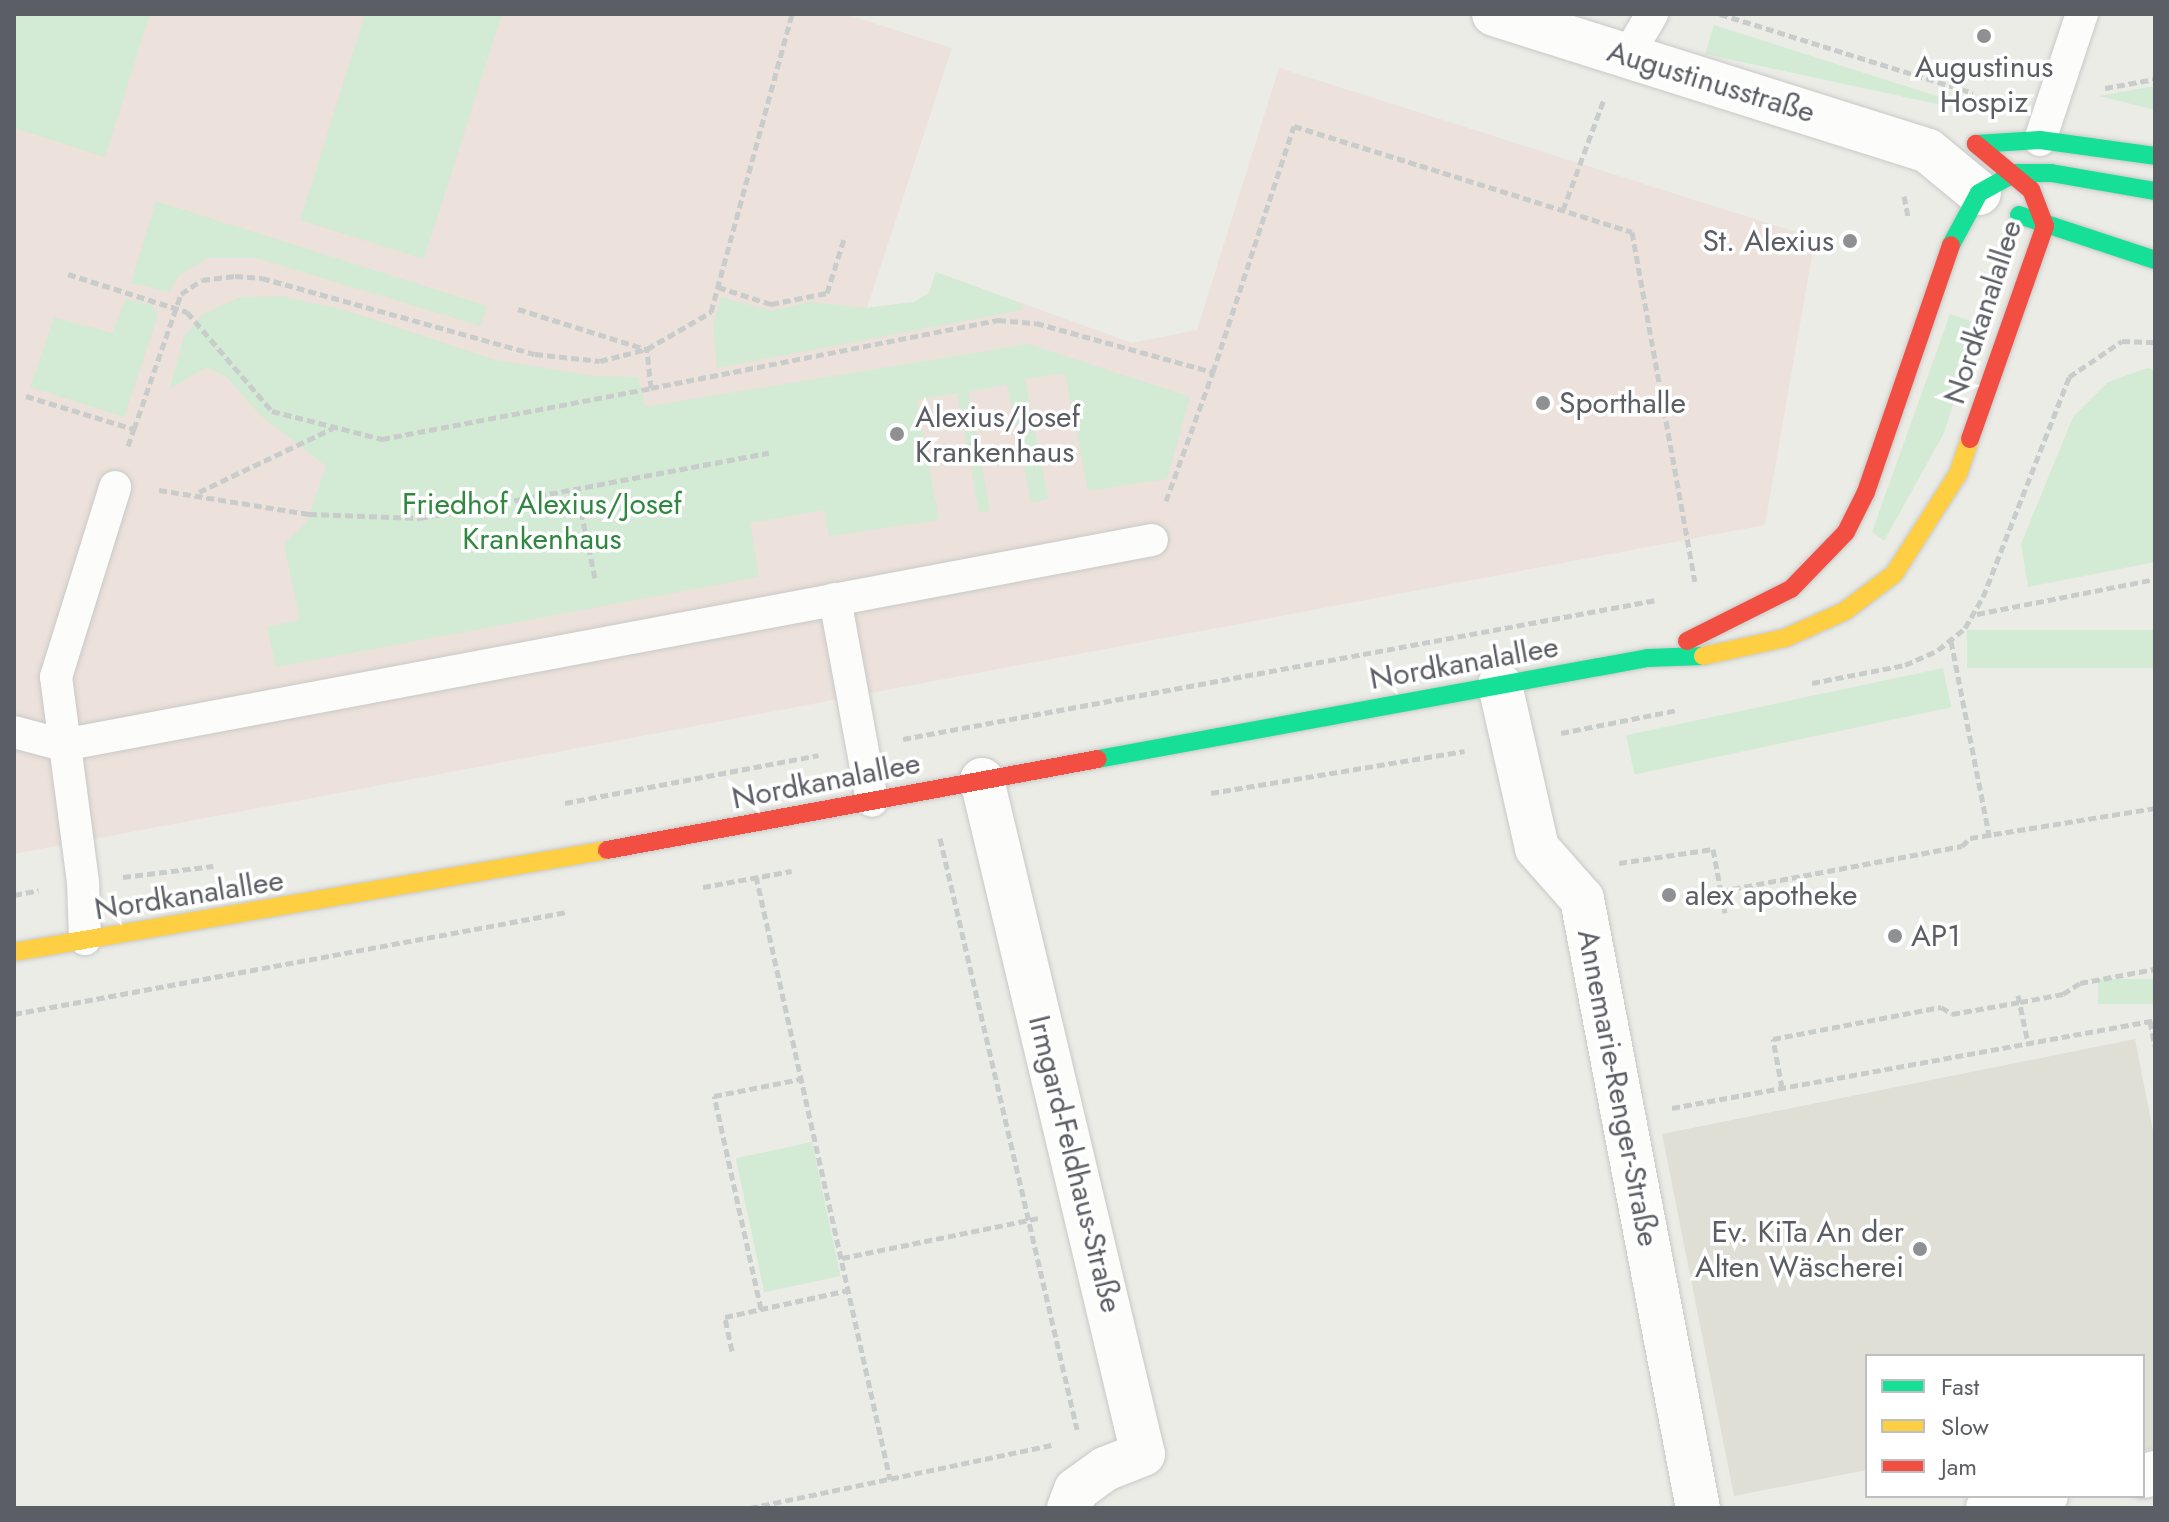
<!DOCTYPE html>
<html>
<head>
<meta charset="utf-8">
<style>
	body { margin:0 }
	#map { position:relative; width:2169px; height:1522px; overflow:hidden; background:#ecece7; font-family:Jost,sans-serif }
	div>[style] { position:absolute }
	.education>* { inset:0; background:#e0dfd6 }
	.medical>* { inset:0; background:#ece1db }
	.green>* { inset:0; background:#d3ead4; transform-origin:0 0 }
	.path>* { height:5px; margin-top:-2.5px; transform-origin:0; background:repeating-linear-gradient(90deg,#c8cdcb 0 8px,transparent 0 12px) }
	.roads { filter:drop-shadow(0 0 2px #c8c9c7) drop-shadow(0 0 2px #c8c9c7) }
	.lane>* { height:32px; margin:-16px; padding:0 16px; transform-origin:16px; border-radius:16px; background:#fcfcfb }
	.street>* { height:44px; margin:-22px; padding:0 22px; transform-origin:22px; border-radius:22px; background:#fcfcfb }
	.fast>* { height:18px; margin:-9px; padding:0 9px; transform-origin:9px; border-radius:9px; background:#16e098 }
	.slow>* { height:18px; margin:-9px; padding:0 9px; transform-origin:9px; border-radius:9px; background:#ffcf43 }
	.jam>* { height:18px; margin:-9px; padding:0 9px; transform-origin:9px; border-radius:9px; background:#f24e42 }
	.dots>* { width:22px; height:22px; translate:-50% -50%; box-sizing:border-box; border:4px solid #fff; border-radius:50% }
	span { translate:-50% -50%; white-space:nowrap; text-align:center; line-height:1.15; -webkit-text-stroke:7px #fff; paint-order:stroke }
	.poi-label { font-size:30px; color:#5c5e65 }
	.right { translate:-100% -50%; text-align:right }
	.left { translate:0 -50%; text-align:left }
	.street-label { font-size:30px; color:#5c5e65 }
	.park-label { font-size:30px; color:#308740 }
	.frame { position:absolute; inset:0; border:16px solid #5c5e65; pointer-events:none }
	.legend { position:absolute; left:1865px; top:1354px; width:280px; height:144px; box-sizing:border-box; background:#fff; border:2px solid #bebfc1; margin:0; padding:10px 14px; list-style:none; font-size:24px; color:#5c5e65 }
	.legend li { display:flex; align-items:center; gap:16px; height:40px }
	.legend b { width:40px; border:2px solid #bebfc1 }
</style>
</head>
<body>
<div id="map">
	<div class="education">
		<div style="clip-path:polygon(2135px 1039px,2155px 1141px,2155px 1448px,2143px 1451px,2143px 1356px,1867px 1356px,1867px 1470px,1734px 1496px,1662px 1134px)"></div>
	</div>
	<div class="medical">
		<div style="clip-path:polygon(14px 14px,845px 14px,952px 48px,867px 308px,914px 302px,929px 293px,936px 272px,1132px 343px,1197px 330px,1279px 68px,1815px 238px,1765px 525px,14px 854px)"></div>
	</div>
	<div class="green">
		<div style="clip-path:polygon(14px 14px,150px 14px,105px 157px,14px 128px)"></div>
		<div style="clip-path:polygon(365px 14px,502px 14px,424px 259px,300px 220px)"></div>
		<div style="clip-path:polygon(1714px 25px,1943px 98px,1942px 105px,1705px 54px)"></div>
		<div style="clip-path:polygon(2155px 86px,2155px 110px,2099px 96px)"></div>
		<div style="clip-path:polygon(156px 201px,487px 306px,481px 326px,256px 258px,208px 258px,179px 275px,169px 292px,131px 283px)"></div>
		<div style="clip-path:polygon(936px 272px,1020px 303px,1022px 310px,717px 368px,713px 324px,721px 297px,771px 311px,811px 302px,867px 308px,914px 302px,929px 293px)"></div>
		<div style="clip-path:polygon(281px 296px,348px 311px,495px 360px,593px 376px,638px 377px,645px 407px,1028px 344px,1190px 397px,1167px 479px,1088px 491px,1065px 373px,1025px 379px,1048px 499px,1031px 503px,1007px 384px,968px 392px,990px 511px,979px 512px,957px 393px,917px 400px,939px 520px,829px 536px,824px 510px,750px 523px,759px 577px,276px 667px,267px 627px,300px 620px,284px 544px,307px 522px,326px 466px,260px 415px,226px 376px,206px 367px,170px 389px,184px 336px,203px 314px,241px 297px)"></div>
		<div style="clip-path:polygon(126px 299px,152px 305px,158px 315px,124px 417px,30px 387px,54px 317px,112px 333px)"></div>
		<div style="clip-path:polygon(1950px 314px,1979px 324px,1944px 433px,1884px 541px,1872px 532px)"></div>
		<div style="clip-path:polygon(2147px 368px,2155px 370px,2155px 562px,2028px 587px,2021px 544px,2073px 417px,2108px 382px)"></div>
		<div style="left:2155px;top:630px;width:38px;height:188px;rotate:90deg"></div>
		<div style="left:1943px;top:668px;width:40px;height:324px;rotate:78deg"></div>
		<div style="left:2155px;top:979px;width:25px;height:57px;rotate:90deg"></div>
		<div style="left:812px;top:1142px;width:137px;height:78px;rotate:78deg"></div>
	</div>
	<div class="path">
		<div style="left:1720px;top:14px;width:265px;rotate:17.3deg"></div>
		<div style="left:2105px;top:88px;width:51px;rotate:-10.2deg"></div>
		<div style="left:1904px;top:196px;width:20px;rotate:79deg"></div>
		<div style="left:1563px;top:210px;width:118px;rotate:-69.7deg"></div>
		<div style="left:68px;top:274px;width:125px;rotate:17.7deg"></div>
		<div style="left:187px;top:312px;width:130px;rotate:49.4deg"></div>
		<div style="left:272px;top:411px;width:114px;rotate:14.3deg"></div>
		<div style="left:382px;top:439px;width:274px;rotate:-10.7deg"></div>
		<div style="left:651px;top:388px;width:39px;rotate:-96deg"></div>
		<div style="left:647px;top:349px;width:74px;rotate:-30deg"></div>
		<div style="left:711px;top:312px;width:309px;rotate:-74.8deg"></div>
		<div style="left:718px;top:287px;width:56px;rotate:17.8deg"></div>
		<div style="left:771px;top:304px;width:57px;rotate:-11.1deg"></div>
		<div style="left:827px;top:293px;width:60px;rotate:-72.5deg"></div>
		<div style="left:518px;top:309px;width:134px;rotate:17.4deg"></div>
		<div style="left:651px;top:388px;width:354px;rotate:-11.1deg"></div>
		<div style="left:998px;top:320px;width:38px;rotate:5deg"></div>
		<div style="left:1036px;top:323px;width:184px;rotate:15.5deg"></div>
		<div style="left:1213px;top:372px;width:259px;rotate:-71.8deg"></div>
		<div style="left:1294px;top:126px;width:354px;rotate:17.4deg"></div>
		<div style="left:1632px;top:232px;width:355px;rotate:79.8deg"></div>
		<div style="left:26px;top:396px;width:113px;rotate:17deg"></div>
		<div style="left:134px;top:429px;width:143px;rotate:-70.8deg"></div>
		<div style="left:181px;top:294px;width:25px;rotate:-34deg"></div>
		<div style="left:202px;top:280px;width:33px;rotate:-7deg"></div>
		<div style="left:235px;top:276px;width:27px;rotate:4deg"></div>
		<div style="left:262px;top:278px;width:283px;rotate:15.6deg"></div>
		<div style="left:535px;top:354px;width:65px;rotate:6.1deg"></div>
		<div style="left:600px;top:361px;width:49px;rotate:-14.3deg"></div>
		<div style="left:128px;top:446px;width:18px;rotate:-71deg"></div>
		<div style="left:576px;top:488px;width:92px;rotate:78.1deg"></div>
		<div style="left:159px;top:490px;width:152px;rotate:9.1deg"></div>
		<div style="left:309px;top:514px;width:111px;rotate:2.1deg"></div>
		<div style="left:420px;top:518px;width:355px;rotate:-10.6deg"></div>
		<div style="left:199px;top:492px;width:148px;rotate:-25.5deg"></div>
		<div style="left:1166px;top:501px;width:137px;rotate:-70deg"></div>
		<div style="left:1977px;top:614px;width:181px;rotate:-11.1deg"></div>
		<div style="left:1951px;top:641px;width:203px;rotate:78.9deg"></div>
		<div style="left:1812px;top:683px;width:95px;rotate:-11deg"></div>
		<div style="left:1905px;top:665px;width:36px;rotate:-24deg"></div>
		<div style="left:1938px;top:650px;width:35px;rotate:-39deg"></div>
		<div style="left:1965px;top:628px;width:36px;rotate:-60deg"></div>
		<div style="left:1983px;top:597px;width:236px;rotate:-68.6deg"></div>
		<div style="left:2069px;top:377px;width:64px;rotate:-34.2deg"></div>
		<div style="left:2122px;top:341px;width:33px;rotate:2deg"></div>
		<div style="left:1561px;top:733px;width:118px;rotate:-11.2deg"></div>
		<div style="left:903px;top:739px;width:766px;rotate:-10.46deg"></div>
		<div style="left:1211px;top:793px;width:257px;rotate:-9.4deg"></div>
		<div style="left:565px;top:803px;width:258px;rotate:-10.7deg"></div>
		<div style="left:940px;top:838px;width:607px;rotate:76.95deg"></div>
		<div style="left:1619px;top:863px;width:95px;rotate:-8.5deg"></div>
		<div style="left:1713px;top:849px;width:65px;rotate:79.4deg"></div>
		<div style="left:756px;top:876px;width:618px;rotate:77.47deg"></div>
		<div style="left:123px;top:877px;width:91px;rotate:-7deg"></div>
		<div style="left:703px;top:887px;width:90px;rotate:-10.2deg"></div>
		<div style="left:1721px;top:891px;width:245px;rotate:-10.6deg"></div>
		<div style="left:1962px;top:846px;width:11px;rotate:-45deg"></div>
		<div style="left:1970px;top:838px;width:187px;rotate:-9.2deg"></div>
		<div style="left:14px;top:895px;width:25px;rotate:-11deg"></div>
		<div style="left:2018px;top:995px;width:49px;rotate:78.2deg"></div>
		<div style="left:14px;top:1014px;width:562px;rotate:-10.45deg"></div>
		<div style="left:2150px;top:1021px;width:25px;rotate:79deg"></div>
		<div style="left:1782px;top:1088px;width:50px;rotate:-100.4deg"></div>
		<div style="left:1773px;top:1039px;width:171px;rotate:-10.8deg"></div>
		<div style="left:1941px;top:1007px;width:13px;rotate:32deg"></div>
		<div style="left:1952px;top:1014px;width:69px;rotate:-10deg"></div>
		<div style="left:2020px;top:1002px;width:44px;rotate:-10.5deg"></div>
		<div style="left:2063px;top:994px;width:20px;rotate:-33deg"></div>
		<div style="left:2080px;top:983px;width:76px;rotate:-10.6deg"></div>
		<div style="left:1672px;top:1108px;width:491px;rotate:-10.3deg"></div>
		<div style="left:842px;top:1258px;width:200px;rotate:-11.5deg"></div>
		<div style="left:761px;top:1309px;width:218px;rotate:-102.4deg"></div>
		<div style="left:714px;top:1096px;width:89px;rotate:-11.1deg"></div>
		<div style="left:732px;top:1351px;width:35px;rotate:-102deg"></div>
		<div style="left:725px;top:1317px;width:127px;rotate:-12.3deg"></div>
		<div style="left:750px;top:1508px;width:308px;rotate:-11.8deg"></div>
	</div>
	<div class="roads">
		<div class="lane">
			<div style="left:1627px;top:57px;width:50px;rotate:-59.8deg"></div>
			<div style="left:2040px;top:140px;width:133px;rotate:-71.6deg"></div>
			<div style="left:835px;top:599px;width:205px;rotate:79.6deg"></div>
			<div style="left:14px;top:732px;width:51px;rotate:14.9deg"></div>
			<div style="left:63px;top:745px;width:1108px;rotate:-10.66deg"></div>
			<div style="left:85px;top:939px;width:57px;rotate:-92deg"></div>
			<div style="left:83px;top:882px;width:207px;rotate:-97.5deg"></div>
			<div style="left:56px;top:677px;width:199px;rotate:-72.7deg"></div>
		</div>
		<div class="street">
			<div style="left:1494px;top:14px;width:455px;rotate:17.5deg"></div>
			<div style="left:1928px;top:151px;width:66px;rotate:39.5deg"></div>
			<div style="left:1500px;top:685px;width:167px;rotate:77.2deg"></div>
			<div style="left:1537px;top:848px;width:68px;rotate:48.6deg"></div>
			<div style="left:1582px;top:899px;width:620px;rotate:79.22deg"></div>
			<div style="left:982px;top:780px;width:693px;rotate:76.57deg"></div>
			<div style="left:1143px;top:1454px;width:41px;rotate:158.5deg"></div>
			<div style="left:1105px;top:1469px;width:36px;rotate:144deg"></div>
			<div style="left:1076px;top:1490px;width:19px;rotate:111deg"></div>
			<div style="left:2143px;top:1476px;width:12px;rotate:-14deg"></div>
			<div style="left:1988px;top:1508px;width:59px;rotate:-11.7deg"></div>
		</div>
		<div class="fast">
			<div style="left:1976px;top:144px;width:64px;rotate:-3.6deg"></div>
			<div style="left:2040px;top:140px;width:116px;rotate:7.9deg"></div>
			<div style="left:2019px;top:215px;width:143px;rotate:18.3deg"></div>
			<div style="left:1951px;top:245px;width:59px;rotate:-61.7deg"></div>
			<div style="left:1979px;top:193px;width:41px;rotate:-29.1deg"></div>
			<div style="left:2015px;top:173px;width:36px"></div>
			<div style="left:2051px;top:173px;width:106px;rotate:9.8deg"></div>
			<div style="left:1098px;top:759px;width:559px;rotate:-10.41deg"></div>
			<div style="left:1648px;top:658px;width:55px;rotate:-2.1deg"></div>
		</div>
		<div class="slow">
			<div style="left:1703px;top:656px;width:84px;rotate:-12.4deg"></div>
			<div style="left:1785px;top:638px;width:66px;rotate:-24.2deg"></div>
			<div style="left:1845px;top:611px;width:61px;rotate:-37.1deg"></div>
			<div style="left:1894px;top:574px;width:119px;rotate:-57.4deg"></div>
			<div style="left:1958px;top:474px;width:37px;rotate:-71deg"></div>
			<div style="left:14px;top:952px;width:602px;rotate:-9.76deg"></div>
		</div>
		<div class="jam">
			<div style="left:1970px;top:439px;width:226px;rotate:-70.6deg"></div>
			<div style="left:2045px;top:226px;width:39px;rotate:-111deg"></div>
			<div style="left:2031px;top:190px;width:72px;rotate:-140.1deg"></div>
			<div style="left:1687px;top:641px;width:116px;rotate:-26.6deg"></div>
			<div style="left:1791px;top:589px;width:79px;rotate:-46deg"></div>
			<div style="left:1846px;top:532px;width:45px;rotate:-63.4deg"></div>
			<div style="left:1866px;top:492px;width:261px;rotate:-71deg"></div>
			<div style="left:607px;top:850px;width:499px;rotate:-10.5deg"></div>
		</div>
	</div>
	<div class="dots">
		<div style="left:1984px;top:36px;background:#8e9092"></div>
		<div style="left:1850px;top:241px;background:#8e9092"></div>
		<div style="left:1543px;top:403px;background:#8e9092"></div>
		<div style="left:897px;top:434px;background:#8e9092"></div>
		<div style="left:1669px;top:895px;background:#8e9092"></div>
		<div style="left:1895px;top:936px;background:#8e9092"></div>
		<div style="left:1920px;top:1249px;background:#8e9092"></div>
	</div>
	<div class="poi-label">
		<span style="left:1984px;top:84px">Augustinus<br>Hospiz</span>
		<span class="right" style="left:1834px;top:241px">St. Alexius</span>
		<span class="left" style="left:1559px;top:403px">Sporthalle</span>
		<span class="left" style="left:915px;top:434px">Alexius/Josef<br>Krankenhaus</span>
		<span class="left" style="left:1685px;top:895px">alex apotheke</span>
		<span class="left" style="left:1911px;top:936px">AP1</span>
		<span class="right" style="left:1904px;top:1249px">Ev. KiTa An der<br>Alten Wäscherei</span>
	</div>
	<div class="street-label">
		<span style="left:1711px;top:82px;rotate:17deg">Augustinusstraße</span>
		<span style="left:1983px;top:312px;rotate:-72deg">Nordkanalallee</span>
		<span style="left:1464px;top:663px;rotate:-10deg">Nordkanalallee</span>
		<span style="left:826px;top:781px;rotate:-11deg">Nordkanalallee</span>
		<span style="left:189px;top:895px;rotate:-9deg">Nordkanalallee</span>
		<span style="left:1618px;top:1088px;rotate:79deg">Annemarie-Renger-Straße</span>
		<span style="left:1075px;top:1164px;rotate:76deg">Irmgard-Feldhaus-Straße</span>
	</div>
	<div class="park-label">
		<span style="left:542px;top:521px">Friedhof Alexius/Josef<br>Krankenhaus</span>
	</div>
	<div class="frame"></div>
	<ul class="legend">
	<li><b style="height:10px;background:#16e098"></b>Fast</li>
	<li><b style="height:10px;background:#ffcf43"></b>Slow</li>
	<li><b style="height:10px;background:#f24e42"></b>Jam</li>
	</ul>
</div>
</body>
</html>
